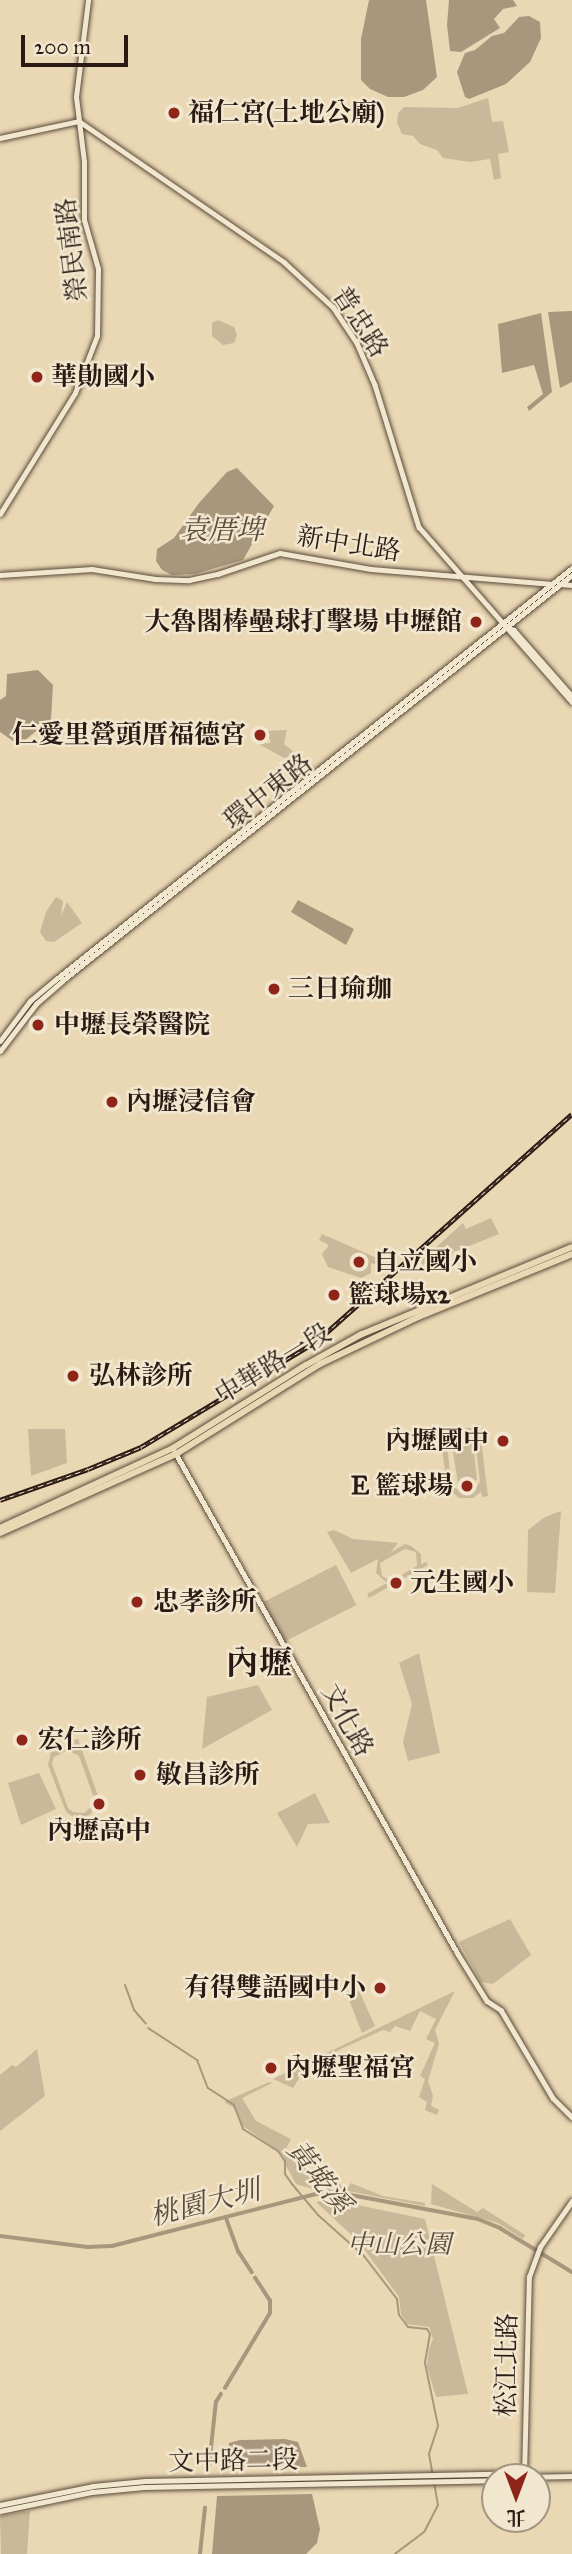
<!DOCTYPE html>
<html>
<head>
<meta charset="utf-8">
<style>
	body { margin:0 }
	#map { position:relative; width:572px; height:2554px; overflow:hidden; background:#ead8b4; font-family:"IM FELL Great Primer","Noto Serif TC",serif }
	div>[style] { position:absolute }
	.green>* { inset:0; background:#c9b899; transform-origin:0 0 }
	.water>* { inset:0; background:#a9977d }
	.stream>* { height:2px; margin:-1px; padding:0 1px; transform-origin:1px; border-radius:1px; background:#a9977d }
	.canal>* { height:3.5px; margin:-1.75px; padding:0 1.75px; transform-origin:1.75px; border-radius:1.75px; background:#a9977d }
	.roads { filter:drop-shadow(0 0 2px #5a4a3b) drop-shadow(0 0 2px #5a4a3b) }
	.minor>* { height:4.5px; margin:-2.25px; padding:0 2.25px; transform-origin:2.25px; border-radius:2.25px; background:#f1e6ce }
	.major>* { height:6px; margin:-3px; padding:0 3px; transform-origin:3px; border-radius:3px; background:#ead8b4 }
	.rail>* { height:4.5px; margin-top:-2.25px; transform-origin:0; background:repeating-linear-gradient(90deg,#f1e6ce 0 5px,#2a1a13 0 10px); box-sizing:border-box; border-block:2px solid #2a1a13 }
	.dots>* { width:19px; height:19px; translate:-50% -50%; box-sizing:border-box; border:4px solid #f1e6ce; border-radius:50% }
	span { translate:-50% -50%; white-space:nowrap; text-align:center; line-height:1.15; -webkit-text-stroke:5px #f1e6ce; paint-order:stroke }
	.poi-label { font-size:26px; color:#2a1a13; font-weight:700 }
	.left { translate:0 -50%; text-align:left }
	.right { translate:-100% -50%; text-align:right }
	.street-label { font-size:26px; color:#2a1a13 }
	.park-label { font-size:26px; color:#5a493b; font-style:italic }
	.water-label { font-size:28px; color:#5d4c3d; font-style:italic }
	.district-label { font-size:33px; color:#2a1a13; font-weight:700 }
	.north { position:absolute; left:481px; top:2463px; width:70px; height:70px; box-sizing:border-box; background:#f1e6ce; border:2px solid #a19483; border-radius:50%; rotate:180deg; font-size:19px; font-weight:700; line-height:28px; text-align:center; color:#2a1a13 }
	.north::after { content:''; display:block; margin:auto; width:24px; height:32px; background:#8f2418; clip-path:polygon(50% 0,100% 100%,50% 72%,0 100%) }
	.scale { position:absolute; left:21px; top:35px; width:107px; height:32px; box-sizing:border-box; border:4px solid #2a1a13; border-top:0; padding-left:9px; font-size:21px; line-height:24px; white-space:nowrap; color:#2a1a13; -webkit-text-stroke:5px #f1e6ce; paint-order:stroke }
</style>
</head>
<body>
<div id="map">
	<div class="green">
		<div style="clip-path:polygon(488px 98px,492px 122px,503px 121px,509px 152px,498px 154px,501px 178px,494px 180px,490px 159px,470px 162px,443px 158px,437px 150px,420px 144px,413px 136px,402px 134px,397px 123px,398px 113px,404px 107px,458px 108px)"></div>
		<div style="clip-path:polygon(218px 320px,234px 327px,237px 335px,234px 343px,223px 345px,212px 336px,212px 323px)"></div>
		<div style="clip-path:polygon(287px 730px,284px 744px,293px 751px,286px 759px,257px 743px,264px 739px,267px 744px,271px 742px,265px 731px)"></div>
		<div style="clip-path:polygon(56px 897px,63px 901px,61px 916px,67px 902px,82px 923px,54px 942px,46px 941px,40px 932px,46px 912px)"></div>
		<div style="clip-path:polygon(491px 1218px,499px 1234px,422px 1265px,422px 1260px,463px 1223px,466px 1229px)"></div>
		<div style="clip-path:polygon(322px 1234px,386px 1262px,384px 1267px,371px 1263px,371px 1273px,361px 1278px,328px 1267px,322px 1254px,329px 1245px,319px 1240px)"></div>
		<div style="clip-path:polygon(evenodd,479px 1424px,488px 1496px,482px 1497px,481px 1492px,473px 1498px,459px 1498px,448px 1488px,441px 1444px,444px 1436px,452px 1428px,470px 1428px,474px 1431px,473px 1425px,479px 1424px,458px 1431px,468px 1433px,453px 1435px,455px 1444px,470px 1442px,469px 1434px,475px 1441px,480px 1481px,476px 1489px,467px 1493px,460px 1491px,474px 1489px,474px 1481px,477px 1480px,473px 1443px,452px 1445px,459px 1491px,451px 1483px,447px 1444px,450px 1436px,458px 1431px)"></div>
		<div style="clip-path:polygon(28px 1429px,65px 1429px,67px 1463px,31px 1476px)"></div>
		<div style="clip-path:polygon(561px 1511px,555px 1593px,527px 1592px,528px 1530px,545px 1517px)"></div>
		<div style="clip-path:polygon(evenodd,334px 1530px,353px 1539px,398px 1543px,390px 1553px,405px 1544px,411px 1546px,421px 1554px,421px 1564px,426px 1562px,428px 1565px,369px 1598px,367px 1594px,387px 1583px,376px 1573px,378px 1559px,351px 1573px,327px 1532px,334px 1530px,405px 1549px,416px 1552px,417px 1566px,391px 1581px,382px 1576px,380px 1563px,405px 1549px)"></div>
		<div style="left:336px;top:1565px;width:45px;height:81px;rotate:63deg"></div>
		<div style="clip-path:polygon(419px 1653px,440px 1753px,408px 1761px,403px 1742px,412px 1704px,399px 1663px)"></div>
		<div style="clip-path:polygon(258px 1685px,272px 1710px,202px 1749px,207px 1697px)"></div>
		<div style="clip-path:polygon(evenodd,78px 1739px,103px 1810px,99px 1812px,96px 1805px,90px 1815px,75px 1818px,66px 1812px,48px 1765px,51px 1752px,75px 1748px,74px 1740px,78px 1739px,68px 1750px,79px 1756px,94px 1798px,91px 1807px,84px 1813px,73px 1812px,68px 1808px,52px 1764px,54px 1757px,68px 1750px)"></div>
		<div style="clip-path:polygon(39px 1773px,56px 1809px,21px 1825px,8px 1783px)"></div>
		<div style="clip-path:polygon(315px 1793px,330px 1823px,308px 1824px,297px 1847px,277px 1813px)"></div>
		<div style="clip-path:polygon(510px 1919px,531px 1955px,493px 1984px,481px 1982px,459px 1942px)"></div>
		<div style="clip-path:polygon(359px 1991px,375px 2026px,362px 2033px,348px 1997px)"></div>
		<div style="clip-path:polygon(455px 1991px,435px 2030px,439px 2044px,428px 2081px,433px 2096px,431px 2106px,439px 2110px,437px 2115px,425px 2110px,427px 2102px,419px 2097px,425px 2079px,420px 2076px,435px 2043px,426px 2039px,436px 2019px,420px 2011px,410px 2031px,395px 2026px,390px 2032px,383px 2030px,343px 2048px,305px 2069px,293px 2088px,273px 2079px)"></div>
		<div style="clip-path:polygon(37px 2049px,45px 2096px,0 2131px,0 2075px,12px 2065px,16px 2067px)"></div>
		<div style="clip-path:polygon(269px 2082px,272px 2083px,242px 2098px,256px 2121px,291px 2139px,286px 2149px,296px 2155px,294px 2162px,348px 2188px,351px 2183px,383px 2196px,425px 2203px,425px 2206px,348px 2191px,319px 2191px,296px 2184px,278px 2151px,243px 2126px,233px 2107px,224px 2102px)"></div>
		<div style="clip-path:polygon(432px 2184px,477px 2212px,483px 2208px,525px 2235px,523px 2239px,498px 2223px,431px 2204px)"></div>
		<div style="clip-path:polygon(328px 2199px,425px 2219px,468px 2394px,436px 2397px,427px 2367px,429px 2349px,433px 2339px,429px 2327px,407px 2324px,401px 2314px,399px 2297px,359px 2242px,316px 2202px)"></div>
		<div style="clip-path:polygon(30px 2511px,27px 2554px,1px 2554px,0 2516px)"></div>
	</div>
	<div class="water">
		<div style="clip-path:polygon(369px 0,426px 0,437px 77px,423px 90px,404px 97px,388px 97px,370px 89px,361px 80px,361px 39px)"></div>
		<div style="clip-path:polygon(449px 0,513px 0,517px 6px,503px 9px,494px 19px,500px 28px,461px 52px,450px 51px,447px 25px)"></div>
		<div style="clip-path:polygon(529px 16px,540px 22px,541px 38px,530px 62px,506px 84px,469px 99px,465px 97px,457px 72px,465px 53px,475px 50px,492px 36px,504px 33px,519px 17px)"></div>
		<div style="clip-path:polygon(572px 311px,572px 382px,560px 388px,548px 312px)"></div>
		<div style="clip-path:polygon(541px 313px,552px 392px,529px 411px,527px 407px,543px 394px,534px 365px,502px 373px,498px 324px)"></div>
		<div style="clip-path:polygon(237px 468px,274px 506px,243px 560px,195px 574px,172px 575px,162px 570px,156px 561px,157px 549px,174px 538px,199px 503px,227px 472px)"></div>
		<div style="clip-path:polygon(38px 670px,53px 685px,51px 719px,19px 745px,0 732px,0 700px,6px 696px,7px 674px)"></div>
		<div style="clip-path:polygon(298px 900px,354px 929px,346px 945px,291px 912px)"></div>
		<div style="clip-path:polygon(285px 2439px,298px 2442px,307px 2467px,231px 2468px,223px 2465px,229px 2443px,240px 2440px)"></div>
		<div style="clip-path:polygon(312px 2494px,320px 2529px,317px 2543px,306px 2554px,212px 2554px,217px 2496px)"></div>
	</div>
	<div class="stream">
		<div style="left:125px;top:1985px;width:27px;rotate:70deg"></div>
		<div style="left:134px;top:2010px;width:18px;rotate:49deg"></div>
		<div style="left:148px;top:2028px;width:59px;rotate:33.1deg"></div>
		<div style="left:197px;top:2060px;width:30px;rotate:69deg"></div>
		<div style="left:208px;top:2088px;width:31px;rotate:33deg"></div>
		<div style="left:234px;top:2105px;width:26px;rotate:69deg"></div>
		<div style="left:243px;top:2129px;width:41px;rotate:32.2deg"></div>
		<div style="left:278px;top:2151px;width:12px;rotate:55deg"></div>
		<div style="left:285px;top:2161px;width:13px;rotate:90deg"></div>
		<div style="left:285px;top:2174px;width:12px;rotate:55deg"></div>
		<div style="left:292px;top:2184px;width:40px;rotate:50deg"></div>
		<div style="left:318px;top:2215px;width:62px;rotate:41.7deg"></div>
		<div style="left:364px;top:2256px;width:54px;rotate:52.5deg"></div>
		<div style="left:397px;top:2299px;width:16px;rotate:83deg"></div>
		<div style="left:399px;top:2315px;width:15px;rotate:53deg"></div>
		<div style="left:408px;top:2327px;width:19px;rotate:6deg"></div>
		<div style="left:427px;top:2329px;width:6px;rotate:59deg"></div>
		<div style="left:430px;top:2334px;width:29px;rotate:100deg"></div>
		<div style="left:425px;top:2363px;width:64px;rotate:78.3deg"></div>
		<div style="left:438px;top:2426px;width:29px;rotate:108deg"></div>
		<div style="left:429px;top:2454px;width:52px;rotate:80deg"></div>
		<div style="left:438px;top:2505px;width:30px;rotate:117deg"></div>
		<div style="left:424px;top:2532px;width:36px;rotate:143deg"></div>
	</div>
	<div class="canal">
		<div style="left:226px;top:2217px;width:37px;rotate:70deg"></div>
		<div style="left:239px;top:2252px;width:24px;rotate:57deg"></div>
		<div style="left:0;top:2236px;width:88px;rotate:7.2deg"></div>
		<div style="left:87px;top:2247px;width:25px;rotate:-2deg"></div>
		<div style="left:112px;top:2246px;width:211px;rotate:-14.3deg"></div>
		<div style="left:316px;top:2194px;width:30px"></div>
		<div style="left:346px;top:2194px;width:134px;rotate:10.7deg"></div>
		<div style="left:478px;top:2219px;width:24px;rotate:22deg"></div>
		<div style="left:500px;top:2228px;width:84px;rotate:31.4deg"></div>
		<div style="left:225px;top:2388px;width:87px;rotate:-59deg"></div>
		<div style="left:270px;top:2313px;width:12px;rotate:-90deg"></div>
		<div style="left:270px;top:2301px;width:27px;rotate:-123deg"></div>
		<div style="left:209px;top:2466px;width:64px;rotate:-83.8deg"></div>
		<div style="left:216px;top:2402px;width:9px;rotate:-58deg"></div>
		<div style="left:200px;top:2554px;width:46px;rotate:-83.8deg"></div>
	</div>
	<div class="roads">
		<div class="minor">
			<div style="left:79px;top:121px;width:249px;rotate:34.5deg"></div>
			<div style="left:284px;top:262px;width:67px;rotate:42.6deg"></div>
			<div style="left:333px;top:307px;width:43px;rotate:56.3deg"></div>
			<div style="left:357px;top:343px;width:46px;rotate:66.8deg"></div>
			<div style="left:375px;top:385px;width:149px;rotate:72.8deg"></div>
			<div style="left:419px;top:527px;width:232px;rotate:48.8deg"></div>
			<div style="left:0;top:138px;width:81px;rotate:-12.1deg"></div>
			<div style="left:0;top:514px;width:142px;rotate:-58.2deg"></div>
			<div style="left:75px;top:393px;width:61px;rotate:-68.9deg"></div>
			<div style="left:97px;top:336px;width:67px;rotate:-89.1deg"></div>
			<div style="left:98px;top:269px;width:51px;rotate:-105.9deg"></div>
			<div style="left:84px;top:220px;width:58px;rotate:-90deg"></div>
			<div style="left:84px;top:162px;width:65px;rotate:-97deg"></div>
			<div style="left:76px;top:97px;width:98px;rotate:-82.9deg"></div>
			<div style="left:0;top:575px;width:92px;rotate:-3.7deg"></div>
			<div style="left:92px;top:569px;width:64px;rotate:9deg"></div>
			<div style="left:155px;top:579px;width:34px;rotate:2deg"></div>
			<div style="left:189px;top:580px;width:30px;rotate:-12deg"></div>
			<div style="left:218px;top:574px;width:65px;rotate:-18.7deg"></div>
			<div style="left:280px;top:553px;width:92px;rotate:10deg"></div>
			<div style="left:371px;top:569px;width:182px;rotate:4.7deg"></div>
			<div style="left:560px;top:584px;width:12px;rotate:5deg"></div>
			<div style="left:508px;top:628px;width:6px;rotate:18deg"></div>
			<div style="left:514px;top:630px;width:88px;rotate:48.7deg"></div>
			<div style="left:0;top:1041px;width:50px;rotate:-53.1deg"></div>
			<div style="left:30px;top:1001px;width:33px;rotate:-40deg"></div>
			<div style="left:55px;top:980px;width:661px;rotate:-38.55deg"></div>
			<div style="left:0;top:1051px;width:59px;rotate:-52.5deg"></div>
			<div style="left:36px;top:1004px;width:35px;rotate:-41deg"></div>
			<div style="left:62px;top:981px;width:652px;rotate:-38.52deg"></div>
			<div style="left:175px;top:1452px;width:576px;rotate:60.59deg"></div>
			<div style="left:458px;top:1954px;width:55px;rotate:58.3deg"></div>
			<div style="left:487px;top:2001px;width:17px;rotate:33deg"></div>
			<div style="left:501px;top:2010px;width:102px;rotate:59.4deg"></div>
			<div style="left:553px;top:2098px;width:27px;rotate:45deg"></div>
			<div style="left:524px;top:2476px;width:199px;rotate:-88.6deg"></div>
			<div style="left:529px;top:2277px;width:32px;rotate:-70deg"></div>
			<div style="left:540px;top:2247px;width:56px;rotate:-55.2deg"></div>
			<div style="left:0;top:2505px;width:95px;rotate:-11.5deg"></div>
			<div style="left:93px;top:2486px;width:52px;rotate:-5.5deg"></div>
			<div style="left:145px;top:2481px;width:374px;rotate:-1.2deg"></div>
			<div style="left:519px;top:2473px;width:6px;rotate:39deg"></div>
			<div style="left:524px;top:2477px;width:48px;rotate:-1.2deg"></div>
			<div style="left:0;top:2511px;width:94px;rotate:-11.7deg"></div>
			<div style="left:92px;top:2492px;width:52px;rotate:-5.5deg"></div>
			<div style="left:144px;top:2487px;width:351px;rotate:-1.1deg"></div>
		</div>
		<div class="major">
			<div style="left:0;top:1528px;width:191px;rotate:-24.8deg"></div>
			<div style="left:173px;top:1448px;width:157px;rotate:-32deg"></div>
			<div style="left:306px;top:1365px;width:64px;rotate:-29deg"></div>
			<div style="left:362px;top:1334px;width:227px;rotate:-22.5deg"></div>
			<div style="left:0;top:1533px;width:193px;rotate:-24.2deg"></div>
			<div style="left:176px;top:1454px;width:170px;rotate:-32deg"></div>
			<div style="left:320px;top:1364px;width:109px;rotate:-25.6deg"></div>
			<div style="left:418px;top:1317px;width:166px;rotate:-22.2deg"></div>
		</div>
	</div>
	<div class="rail">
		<div style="left:0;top:1500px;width:93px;rotate:-19.4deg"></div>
		<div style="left:88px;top:1469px;width:57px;rotate:-22.5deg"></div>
		<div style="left:141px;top:1447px;width:205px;rotate:-31.1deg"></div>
		<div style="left:317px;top:1341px;width:341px;rotate:-41.7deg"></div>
	</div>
	<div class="dots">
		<div style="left:174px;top:113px;background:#8f2418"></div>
		<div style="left:37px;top:377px;background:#8f2418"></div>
		<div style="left:476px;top:622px;background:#8f2418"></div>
		<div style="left:260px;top:735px;background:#8f2418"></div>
		<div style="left:274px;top:989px;background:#8f2418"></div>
		<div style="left:38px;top:1025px;background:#8f2418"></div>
		<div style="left:112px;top:1102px;background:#8f2418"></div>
		<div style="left:359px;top:1262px;background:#8f2418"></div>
		<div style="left:334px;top:1295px;background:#8f2418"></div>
		<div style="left:73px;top:1376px;background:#8f2418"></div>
		<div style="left:503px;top:1441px;background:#8f2418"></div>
		<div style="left:467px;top:1486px;background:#8f2418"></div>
		<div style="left:396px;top:1583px;background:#8f2418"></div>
		<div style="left:137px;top:1602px;background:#8f2418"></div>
		<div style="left:22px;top:1740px;background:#8f2418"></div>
		<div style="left:140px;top:1775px;background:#8f2418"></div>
		<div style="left:99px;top:1804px;background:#8f2418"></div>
		<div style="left:380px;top:1988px;background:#8f2418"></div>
		<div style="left:271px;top:2068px;background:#8f2418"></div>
	</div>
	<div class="poi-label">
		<span class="left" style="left:188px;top:113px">福仁宮(土地公廟)</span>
		<span class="left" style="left:51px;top:377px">華勛國小</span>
		<span class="right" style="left:462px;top:622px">大魯閣棒壘球打擊場 中壢館</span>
		<span class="right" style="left:246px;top:735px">仁愛里營頭厝福德宮</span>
		<span class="left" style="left:288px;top:989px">三日瑜珈</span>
		<span class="left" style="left:54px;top:1025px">中壢長榮醫院</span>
		<span class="left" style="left:126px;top:1102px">內壢浸信會</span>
		<span class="left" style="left:373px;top:1262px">自立國小</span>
		<span class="left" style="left:348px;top:1295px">籃球場x2</span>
		<span class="left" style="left:89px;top:1376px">弘林診所</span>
		<span class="right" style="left:489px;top:1441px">內壢國中</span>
		<span class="right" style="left:453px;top:1486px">E 籃球場</span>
		<span class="left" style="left:410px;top:1583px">元生國小</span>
		<span class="left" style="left:153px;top:1602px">忠孝診所</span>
		<span class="left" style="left:38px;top:1740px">宏仁診所</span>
		<span class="left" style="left:156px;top:1775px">敏昌診所</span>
		<span style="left:99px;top:1831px">內壢高中</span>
		<span class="right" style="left:366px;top:1988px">有得雙語國中小</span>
		<span class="left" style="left:285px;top:2068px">內壢聖福宮</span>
	</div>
	<div class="street-label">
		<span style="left:72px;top:250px;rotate:-97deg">榮民南路</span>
		<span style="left:360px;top:322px;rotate:57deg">普忠路</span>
		<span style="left:349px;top:544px;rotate:9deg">新中北路</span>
		<span style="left:268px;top:792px;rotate:-38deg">環中東路</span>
		<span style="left:273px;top:1364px;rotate:-31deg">中華路一段</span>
		<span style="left:347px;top:1720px;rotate:61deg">文化路</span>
		<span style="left:507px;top:2365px;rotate:-89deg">松江北路</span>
		<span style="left:233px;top:2461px;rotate:-1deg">文中路二段</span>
	</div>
	<div class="park-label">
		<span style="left:399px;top:2245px">中山公園</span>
	</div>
	<div class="water-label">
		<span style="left:222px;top:530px">袁厝埤</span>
		<span style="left:319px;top:2177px;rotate:52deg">黃墘溪</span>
		<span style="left:205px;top:2203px;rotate:-14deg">桃園大圳</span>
	</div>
	<div class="district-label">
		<span style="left:259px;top:1664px">內壢</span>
	</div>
	<div class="north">北</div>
	<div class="scale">200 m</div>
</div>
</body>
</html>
